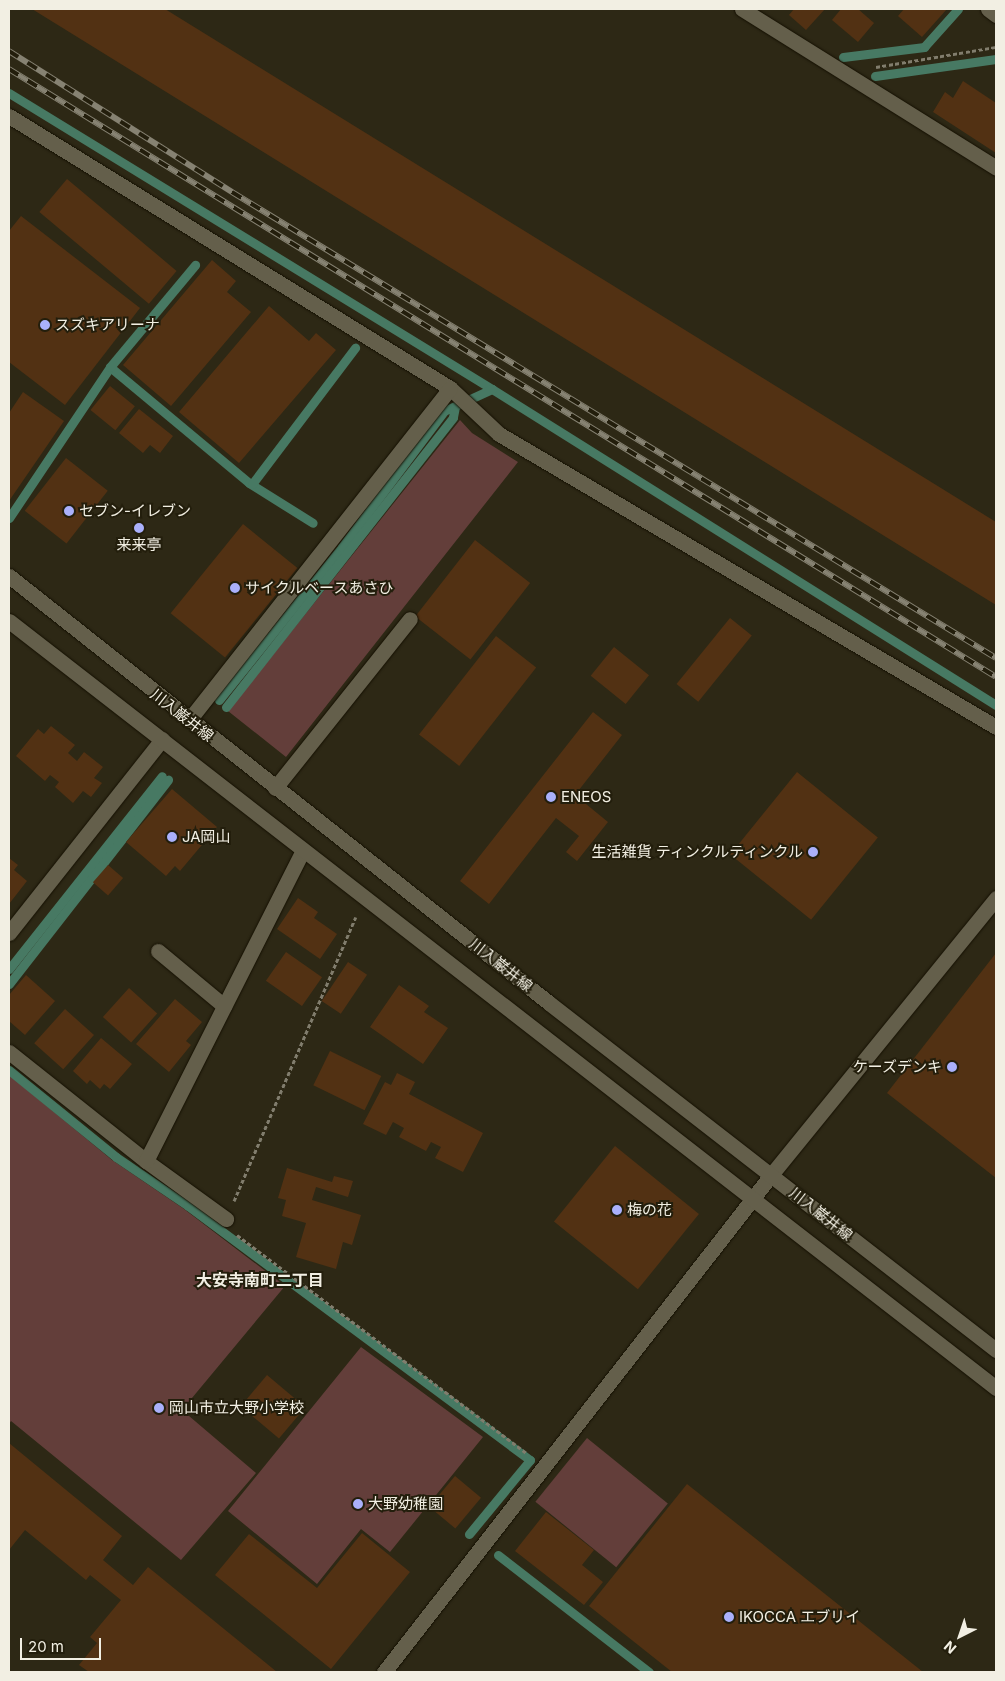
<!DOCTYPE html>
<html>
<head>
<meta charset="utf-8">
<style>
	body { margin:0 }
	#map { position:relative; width:1005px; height:1681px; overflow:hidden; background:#2d2815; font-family:Inter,"Noto Sans JP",sans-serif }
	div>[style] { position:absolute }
	.green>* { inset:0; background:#633e3a; transform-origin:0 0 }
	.stream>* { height:9px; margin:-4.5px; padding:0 4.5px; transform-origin:4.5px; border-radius:4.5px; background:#477963 }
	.building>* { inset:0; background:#523113; transform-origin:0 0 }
	.path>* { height:3px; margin-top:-1.5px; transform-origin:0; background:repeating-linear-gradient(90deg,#817d6d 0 4px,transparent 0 6.5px) }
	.roads { filter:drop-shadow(0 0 1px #151002) drop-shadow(0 0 1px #151002) }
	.minor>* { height:15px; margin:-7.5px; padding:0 7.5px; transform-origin:7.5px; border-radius:7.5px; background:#645f4b }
	.secondary>* { height:15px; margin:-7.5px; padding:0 7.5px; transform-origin:7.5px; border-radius:7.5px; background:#645f4b }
	.rail>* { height:5.5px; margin-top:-2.75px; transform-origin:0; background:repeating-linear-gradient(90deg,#231e0c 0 11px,#868272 0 22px); box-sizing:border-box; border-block:1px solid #868272 }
	.dots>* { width:14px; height:14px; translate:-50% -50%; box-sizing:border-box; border:2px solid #231e0c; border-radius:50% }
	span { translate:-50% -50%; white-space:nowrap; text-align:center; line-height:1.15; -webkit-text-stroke:4px #231e0c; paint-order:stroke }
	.poi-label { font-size:15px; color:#f2efe3 }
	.left { translate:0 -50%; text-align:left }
	.right { translate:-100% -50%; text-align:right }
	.street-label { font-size:15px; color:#f2efe3 }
	.neighbourhood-label { font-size:16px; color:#f2efe3; font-weight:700 }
	.frame { position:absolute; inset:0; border:10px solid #f2efe3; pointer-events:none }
	.north { position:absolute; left:935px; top:1611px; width:50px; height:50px; -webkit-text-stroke:4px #231e0c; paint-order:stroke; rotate:221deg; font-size:14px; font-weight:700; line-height:20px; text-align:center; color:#f2efe3 }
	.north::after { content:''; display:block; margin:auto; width:18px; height:22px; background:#f2efe3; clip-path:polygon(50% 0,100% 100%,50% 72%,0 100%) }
	.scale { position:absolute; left:20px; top:1638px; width:81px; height:22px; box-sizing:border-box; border:2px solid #f2efe3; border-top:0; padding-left:6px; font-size:15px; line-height:18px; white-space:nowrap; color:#f2efe3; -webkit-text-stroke:4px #231e0c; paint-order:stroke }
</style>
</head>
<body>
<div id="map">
	<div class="green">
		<div style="clip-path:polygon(460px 420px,472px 433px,518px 462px,286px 757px,228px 711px)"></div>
		<div style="clip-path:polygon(9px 1075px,112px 1160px,184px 1209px,285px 1286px,182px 1410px,256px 1473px,181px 1560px,11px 1421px,9px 1424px)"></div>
		<div style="clip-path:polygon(361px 1347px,483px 1437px,390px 1552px,361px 1529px,317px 1584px,228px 1511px)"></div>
		<div style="left:587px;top:1438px;width:104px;height:82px;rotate:39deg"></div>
	</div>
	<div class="stream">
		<div style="left:843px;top:57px;width:82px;rotate:-7deg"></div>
		<div style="left:924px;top:47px;width:51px;rotate:-48.2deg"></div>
		<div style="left:875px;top:76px;width:122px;rotate:-8deg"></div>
		<div style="left:9px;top:93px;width:566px;rotate:31.5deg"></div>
		<div style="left:492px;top:389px;width:595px;rotate:32.09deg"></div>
		<div style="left:110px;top:367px;width:181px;rotate:39.8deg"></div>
		<div style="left:249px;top:483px;width:75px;rotate:32deg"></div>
		<div style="left:252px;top:484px;width:171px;rotate:-52.9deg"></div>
		<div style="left:9px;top:518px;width:182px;rotate:-56.2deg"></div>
		<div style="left:110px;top:367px;width:133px;rotate:-50.2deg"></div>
		<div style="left:219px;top:700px;width:196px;rotate:-51.2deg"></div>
		<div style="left:342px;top:547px;width:170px;rotate:-53.1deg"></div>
		<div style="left:444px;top:411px;width:53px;rotate:-24.6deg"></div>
		<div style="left:226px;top:707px;width:368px;rotate:-51.9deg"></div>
		<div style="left:453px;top:417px;width:10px;rotate:-79deg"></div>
		<div style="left:9px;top:969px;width:246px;rotate:-51.6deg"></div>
		<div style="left:9px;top:984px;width:259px;rotate:-52.1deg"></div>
		<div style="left:9px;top:1070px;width:138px;rotate:39.1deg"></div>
		<div style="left:116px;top:1157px;width:87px;rotate:34.2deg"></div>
		<div style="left:188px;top:1206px;width:426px;rotate:36.6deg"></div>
		<div style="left:530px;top:1460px;width:96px;rotate:129.5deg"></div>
		<div style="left:498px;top:1555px;width:191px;rotate:37.8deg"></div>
	</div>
	<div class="building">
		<div style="clip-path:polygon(32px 9px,165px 9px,996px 522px,996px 605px)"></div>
		<div style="clip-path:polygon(794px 9px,825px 9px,806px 30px,789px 15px)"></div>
		<div style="clip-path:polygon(841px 9px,858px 9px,874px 23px,858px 42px,832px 20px)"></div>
		<div style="clip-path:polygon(904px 9px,947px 9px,922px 37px,898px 16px)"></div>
		<div style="clip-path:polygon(963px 81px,996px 103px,996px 153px,933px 112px,945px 92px,953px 98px)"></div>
		<div style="left:67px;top:179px;width:143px;height:43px;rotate:40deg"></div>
		<div style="clip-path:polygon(21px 216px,140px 308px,65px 405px,9px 362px,9px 231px)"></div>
		<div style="clip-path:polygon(212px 260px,236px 281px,227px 292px,251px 312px,171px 406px,123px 365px)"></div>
		<div style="clip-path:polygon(269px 306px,309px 341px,316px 333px,336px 350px,239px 463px,179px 412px)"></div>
		<div style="left:110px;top:386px;width:32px;height:31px;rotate:39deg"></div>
		<div style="clip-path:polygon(23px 392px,64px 421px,9px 501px,9px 413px)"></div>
		<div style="clip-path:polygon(139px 409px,173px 436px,160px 453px,150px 445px,143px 453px,119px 433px)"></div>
		<div style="left:66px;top:458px;width:53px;height:67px;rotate:38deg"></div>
		<div style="left:243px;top:524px;width:70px;height:115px;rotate:39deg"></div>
		<div style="left:475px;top:540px;width:70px;height:97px;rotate:38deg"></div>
		<div style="left:730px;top:618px;width:28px;height:85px;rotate:39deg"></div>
		<div style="left:496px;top:636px;width:51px;height:125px;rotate:38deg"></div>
		<div style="left:614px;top:647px;width:45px;height:37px;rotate:39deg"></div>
		<div style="clip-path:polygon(593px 712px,622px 735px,575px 795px,608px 822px,577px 861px,566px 852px,579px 836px,556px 818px,489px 904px,460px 881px)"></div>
		<div style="clip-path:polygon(51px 726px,75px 745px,68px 753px,77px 761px,84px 752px,103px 767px,94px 778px,102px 783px,91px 797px,83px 791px,73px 803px,55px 787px,59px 782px,50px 775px,45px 781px,16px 756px,38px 729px,44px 734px)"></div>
		<div style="left:797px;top:772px;width:104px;height:106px;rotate:39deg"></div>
		<div style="clip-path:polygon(172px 789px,217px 827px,180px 871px,175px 866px,166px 876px,126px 842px)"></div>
		<div style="clip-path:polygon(9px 858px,18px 865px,14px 870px,27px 881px,9px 904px)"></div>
		<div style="left:108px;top:865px;width:20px;height:23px;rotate:41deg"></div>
		<div style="clip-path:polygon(298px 898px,318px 912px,314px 918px,337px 934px,320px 959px,277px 929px)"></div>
		<div style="left:286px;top:952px;width:44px;height:35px;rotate:35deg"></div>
		<div style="clip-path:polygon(996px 953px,996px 1178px,887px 1093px)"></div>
		<div style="left:348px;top:962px;width:23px;height:47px;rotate:34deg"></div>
		<div style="clip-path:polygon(26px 975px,55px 1001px,25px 1035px,9px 1021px,9px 995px)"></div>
		<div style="clip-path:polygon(399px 985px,429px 1006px,424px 1012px,448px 1028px,423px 1064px,370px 1027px)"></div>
		<div style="left:129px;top:988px;width:38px;height:39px;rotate:42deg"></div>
		<div style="clip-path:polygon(175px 999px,202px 1022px,186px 1041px,191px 1045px,169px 1072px,136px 1044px)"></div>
		<div style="left:65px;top:1009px;width:39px;height:46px;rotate:42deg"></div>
		<div style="clip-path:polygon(101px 1038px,132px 1064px,110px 1089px,104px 1084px,100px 1089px,90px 1080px,87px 1084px,73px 1071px)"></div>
		<div style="left:330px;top:1051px;width:57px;height:38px;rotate:26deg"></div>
		<div style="clip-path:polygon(397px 1073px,415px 1082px,409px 1094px,483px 1133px,463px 1172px,435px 1158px,441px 1147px,431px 1142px,426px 1151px,399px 1137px,404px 1128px,393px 1122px,386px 1135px,363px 1124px,385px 1082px,391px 1085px)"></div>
		<div style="left:615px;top:1146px;width:108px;height:97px;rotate:39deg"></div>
		<div style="clip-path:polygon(287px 1168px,332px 1182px,334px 1176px,353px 1181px,348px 1197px,316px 1187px,312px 1200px,361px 1215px,352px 1245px,343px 1242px,336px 1269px,296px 1257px,306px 1223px,282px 1216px,286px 1200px,278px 1198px)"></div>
		<div style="left:267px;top:1375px;width:50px;height:41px;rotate:40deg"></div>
		<div style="clip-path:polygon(9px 1443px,122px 1536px,103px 1560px,133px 1585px,148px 1567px,277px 1672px,89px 1672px,79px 1665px,97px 1643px,90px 1637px,121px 1600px,90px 1575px,86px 1580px,25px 1530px,9px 1550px)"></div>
		<div style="left:455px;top:1476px;width:34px;height:40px;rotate:40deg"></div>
		<div style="clip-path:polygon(687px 1484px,923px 1672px,672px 1672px,589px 1606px)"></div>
		<div style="clip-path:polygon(546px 1512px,594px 1550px,582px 1565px,603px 1582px,584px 1605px,515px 1551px)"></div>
		<div style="clip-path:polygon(362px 1533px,410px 1572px,331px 1669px,215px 1575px,249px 1534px,317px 1588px)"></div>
	</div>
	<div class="path">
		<div style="left:876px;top:67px;width:122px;rotate:-9.5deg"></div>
		<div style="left:234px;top:1201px;width:309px;rotate:-66.8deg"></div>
		<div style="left:237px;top:1235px;width:364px;rotate:37deg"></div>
	</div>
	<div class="roads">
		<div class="minor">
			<div style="left:742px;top:9px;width:300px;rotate:32deg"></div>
			<div style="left:988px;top:9px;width:10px;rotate:37deg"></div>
			<div style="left:9px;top:116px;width:518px;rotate:31.67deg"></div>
			<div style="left:450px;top:388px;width:67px;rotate:43.2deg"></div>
			<div style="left:499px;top:434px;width:577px;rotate:30.52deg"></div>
			<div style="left:189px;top:720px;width:422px;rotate:-51.8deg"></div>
			<div style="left:275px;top:788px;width:216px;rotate:-51.4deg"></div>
			<div style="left:9px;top:933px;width:247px;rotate:-51.7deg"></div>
			<div style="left:158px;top:951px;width:86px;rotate:39.8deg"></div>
			<div style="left:9px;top:1052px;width:175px;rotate:38.5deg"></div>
			<div style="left:146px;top:1161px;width:99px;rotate:35.9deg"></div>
			<div style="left:146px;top:1161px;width:348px;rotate:-63.2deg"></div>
			<div style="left:384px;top:1672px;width:630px;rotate:-52.09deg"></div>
			<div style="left:771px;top:1175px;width:357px;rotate:-50.9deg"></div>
		</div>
		<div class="secondary">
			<div style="left:9px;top:576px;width:688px;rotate:38.33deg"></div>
			<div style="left:549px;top:1003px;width:566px;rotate:37.82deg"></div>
			<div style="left:9px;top:621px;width:1250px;rotate:37.85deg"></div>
		</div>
	</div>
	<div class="rail">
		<div style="left:9px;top:51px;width:264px;rotate:32.3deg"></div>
		<div style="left:232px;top:192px;width:895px;rotate:31.38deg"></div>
		<div style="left:9px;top:69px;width:1159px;rotate:31.63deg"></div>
	</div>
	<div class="dots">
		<div style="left:45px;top:325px;background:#aab0fb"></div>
		<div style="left:69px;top:511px;background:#aab0fb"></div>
		<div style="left:139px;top:528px;background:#aab0fb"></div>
		<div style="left:235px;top:588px;background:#aab0fb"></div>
		<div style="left:551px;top:797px;background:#aab0fb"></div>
		<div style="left:172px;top:837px;background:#aab0fb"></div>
		<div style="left:813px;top:852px;background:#aab0fb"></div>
		<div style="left:952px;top:1067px;background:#aab0fb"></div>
		<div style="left:617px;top:1210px;background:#aab0fb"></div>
		<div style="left:159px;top:1408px;background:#aab0fb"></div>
		<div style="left:358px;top:1504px;background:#aab0fb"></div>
		<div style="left:729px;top:1617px;background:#aab0fb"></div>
	</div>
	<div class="poi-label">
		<span class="left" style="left:55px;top:325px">スズキアリーナ</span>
		<span class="left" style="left:79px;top:511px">セブン-イレブン</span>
		<span style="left:139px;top:545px">来来亭</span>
		<span class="left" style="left:245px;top:588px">サイクルベースあさひ</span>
		<span class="left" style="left:561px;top:797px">ENEOS</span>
		<span class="left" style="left:182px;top:837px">JA岡山</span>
		<span class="right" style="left:803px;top:852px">生活雑貨 ティンクルティンクル</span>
		<span class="right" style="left:942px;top:1067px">ケーズデンキ</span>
		<span class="left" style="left:627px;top:1210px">梅の花</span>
		<span class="left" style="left:169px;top:1408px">岡山市立大野小学校</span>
		<span class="left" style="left:368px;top:1504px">大野幼稚園</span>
		<span class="left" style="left:739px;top:1617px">IKOCCA エブリイ</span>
	</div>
	<div class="street-label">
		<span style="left:182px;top:715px;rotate:38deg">川入巌井線</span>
		<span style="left:501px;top:965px;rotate:38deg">川入巌井線</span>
		<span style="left:821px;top:1214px;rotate:38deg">川入巌井線</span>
	</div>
	<div class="neighbourhood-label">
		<span style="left:260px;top:1280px">大安寺南町二丁目</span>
	</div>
	<div class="frame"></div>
	<div class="north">N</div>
	<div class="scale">20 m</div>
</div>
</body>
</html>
